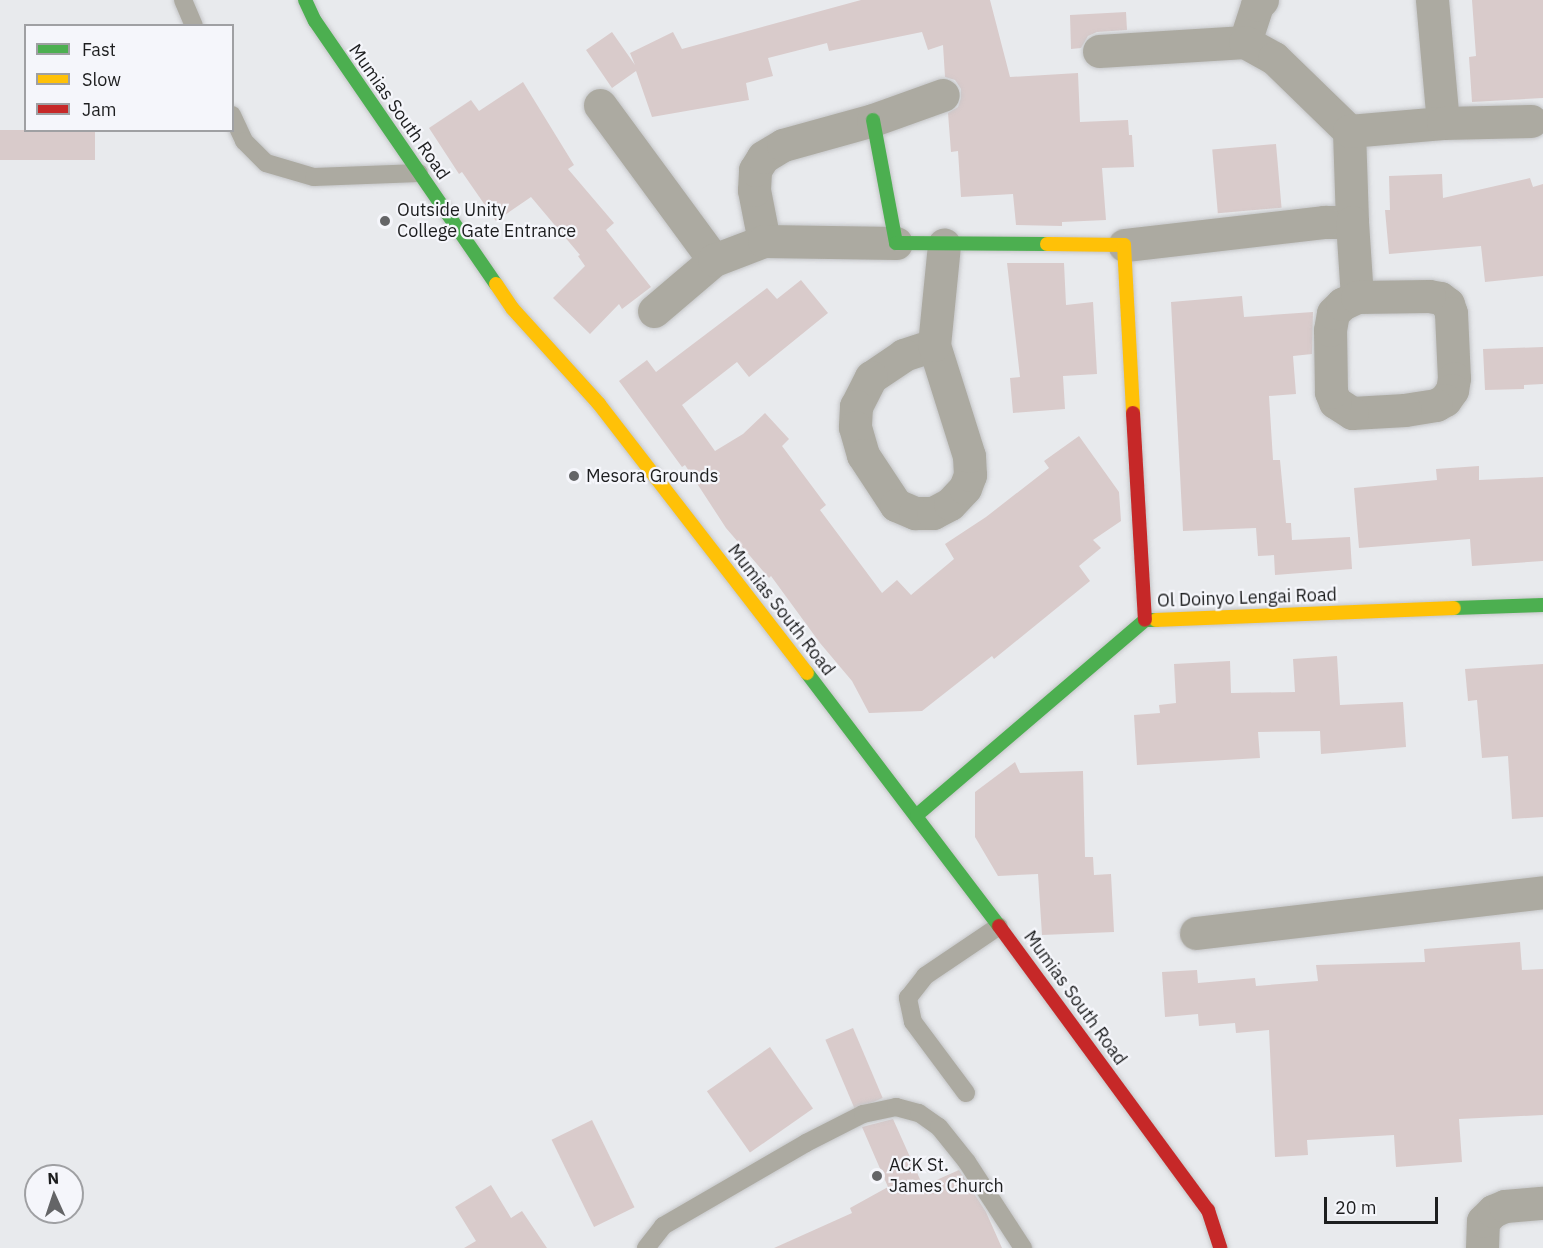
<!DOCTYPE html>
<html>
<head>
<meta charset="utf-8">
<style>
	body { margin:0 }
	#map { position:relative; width:1543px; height:1248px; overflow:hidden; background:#e8eaed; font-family:"IBM Plex Sans",sans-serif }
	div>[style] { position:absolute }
	.building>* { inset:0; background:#d9cbcb; transform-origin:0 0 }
	.roads { filter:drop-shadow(0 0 2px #c4c5c7) drop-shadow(0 0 2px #c4c5c7) }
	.lane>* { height:18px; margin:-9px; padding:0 9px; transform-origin:9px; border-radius:9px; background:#acaaa1 }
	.street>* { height:33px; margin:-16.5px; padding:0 16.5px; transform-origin:16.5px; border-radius:16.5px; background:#acaaa1 }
	.fast>* { height:14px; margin:-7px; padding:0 7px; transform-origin:7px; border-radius:7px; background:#4caf50 }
	.slow>* { height:14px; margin:-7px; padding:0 7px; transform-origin:7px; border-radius:7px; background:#ffc107 }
	.jam>* { height:14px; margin:-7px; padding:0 7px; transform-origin:7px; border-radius:7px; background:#c62828 }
	.dots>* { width:16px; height:16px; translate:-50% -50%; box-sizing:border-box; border:3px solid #f5f6fb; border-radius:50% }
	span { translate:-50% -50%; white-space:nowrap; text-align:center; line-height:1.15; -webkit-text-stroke:4.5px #f5f6fb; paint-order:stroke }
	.street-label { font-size:18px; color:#1d1e1f }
	.poi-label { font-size:18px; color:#1d1e1f }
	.left { translate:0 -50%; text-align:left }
	.legend { position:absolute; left:24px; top:24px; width:210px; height:108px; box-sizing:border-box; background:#f5f6fb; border:2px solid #9fa0a3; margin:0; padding:8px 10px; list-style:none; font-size:18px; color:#1d1e1f }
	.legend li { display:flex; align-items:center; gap:12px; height:30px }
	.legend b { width:30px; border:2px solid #9fa0a3 }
	.north { position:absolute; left:24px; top:1164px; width:60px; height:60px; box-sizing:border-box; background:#f5f6fb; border:2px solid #9fa0a3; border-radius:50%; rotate:357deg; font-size:16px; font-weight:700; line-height:24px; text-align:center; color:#1d1e1f }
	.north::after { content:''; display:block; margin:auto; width:21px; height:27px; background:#646567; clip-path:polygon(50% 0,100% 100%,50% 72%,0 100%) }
	.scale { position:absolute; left:1324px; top:1197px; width:114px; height:27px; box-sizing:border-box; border:3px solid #1d1e1f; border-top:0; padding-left:8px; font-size:18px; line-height:21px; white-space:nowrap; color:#1d1e1f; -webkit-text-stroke:4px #f5f6fb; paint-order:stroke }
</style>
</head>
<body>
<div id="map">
	<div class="building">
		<div style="clip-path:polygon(861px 0,990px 0,1010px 77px,1078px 73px,1080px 122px,1128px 120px,1129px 135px,1132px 135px,1134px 167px,1102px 168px,1106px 220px,1062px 222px,1062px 226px,1016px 225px,1013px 194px,961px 197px,958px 151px,951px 152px,948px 113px,958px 107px,961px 98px,961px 89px,955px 80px,945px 77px,943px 45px,928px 50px,922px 32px,829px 51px,827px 43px,768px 58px,773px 76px,746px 83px,749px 100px,652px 117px,636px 71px,612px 88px,586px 50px,612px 32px,635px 65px,630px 53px,673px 32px,682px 49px)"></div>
		<div style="clip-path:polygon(1472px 0,1543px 0,1543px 98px,1472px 102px,1469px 57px,1476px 56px)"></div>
		<div style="clip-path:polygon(1126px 12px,1127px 30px,1097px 32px,1088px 36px,1081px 48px,1071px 49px,1070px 15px)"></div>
		<div style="clip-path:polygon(523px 82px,574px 165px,568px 169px,614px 223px,606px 230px,651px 287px,622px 309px,619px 304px,590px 334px,553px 298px,585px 266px,578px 256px,580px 255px,531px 197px,496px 221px,462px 172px,459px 174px,429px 128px,471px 100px,479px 111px)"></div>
		<div style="left:0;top:130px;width:95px;height:30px"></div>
		<div style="left:1276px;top:144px;width:64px;height:64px;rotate:85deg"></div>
		<div style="clip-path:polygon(1442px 174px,1443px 198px,1530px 178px,1533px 187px,1543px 184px,1543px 276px,1485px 282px,1481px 246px,1389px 254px,1385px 210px,1390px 210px,1389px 176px)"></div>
		<div style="clip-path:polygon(1007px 263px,1064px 263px,1066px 305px,1093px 302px,1097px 374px,1063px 376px,1065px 409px,1013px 413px,1010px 378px,1020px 377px)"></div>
		<div style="clip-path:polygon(801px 280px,828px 313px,749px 377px,737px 362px,682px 405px,715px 451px,743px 434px,765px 413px,789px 439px,782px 446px,826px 505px,820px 510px,882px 593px,897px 580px,911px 595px,954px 559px,945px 544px,986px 517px,1049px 468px,1044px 461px,1079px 436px,1119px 492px,1121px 521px,1093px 540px,1101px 548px,1079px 566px,1090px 581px,994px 659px,992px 656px,922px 711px,869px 713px,852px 681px,820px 643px,771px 576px,769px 578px,726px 528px,685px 465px,682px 467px,619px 381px,647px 360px,656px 372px,767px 288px,777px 299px)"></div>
		<div style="clip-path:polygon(1242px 296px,1244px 317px,1313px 312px,1312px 354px,1293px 356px,1296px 394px,1269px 396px,1273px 460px,1280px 460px,1286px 523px,1291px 523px,1292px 540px,1350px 537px,1352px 569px,1275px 575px,1274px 555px,1258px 556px,1256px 528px,1183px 531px,1171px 302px)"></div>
		<div style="clip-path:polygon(1543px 347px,1543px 384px,1524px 385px,1524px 389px,1485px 390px,1483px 349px)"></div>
		<div style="clip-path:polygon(1479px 466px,1479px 480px,1543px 477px,1543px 561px,1472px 566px,1470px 539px,1359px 548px,1354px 488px,1437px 480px,1436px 469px)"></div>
		<div style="clip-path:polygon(1337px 656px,1340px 705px,1403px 702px,1406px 747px,1321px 754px,1320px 731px,1258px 732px,1260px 758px,1137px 765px,1134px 715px,1160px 713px,1159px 705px,1176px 703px,1174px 664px,1230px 661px,1231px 693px,1295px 692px,1293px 659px)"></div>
		<div style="clip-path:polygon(1543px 664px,1543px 817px,1512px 819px,1508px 756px,1482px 758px,1477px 700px,1468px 701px,1465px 669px)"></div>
		<div style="clip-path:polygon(1015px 762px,1020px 773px,1083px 771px,1085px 857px,1093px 857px,1094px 875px,1111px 874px,1114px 932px,1042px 935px,1038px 874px,998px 876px,975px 837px,975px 792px)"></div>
		<div style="clip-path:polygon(1520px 942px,1522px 970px,1543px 969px,1543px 1115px,1459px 1119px,1462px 1162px,1396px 1167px,1394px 1135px,1307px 1140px,1308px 1155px,1275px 1157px,1269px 1030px,1236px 1033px,1235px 1023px,1199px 1026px,1198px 1014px,1165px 1017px,1162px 972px,1197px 970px,1198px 983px,1255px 978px,1256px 986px,1318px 981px,1316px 965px,1425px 962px,1424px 949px)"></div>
		<div style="left:853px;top:1028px;width:76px;height:30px;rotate:67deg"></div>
		<div style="left:770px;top:1047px;width:75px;height:77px;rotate:55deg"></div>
		<div style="clip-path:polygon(893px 1119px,923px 1186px,959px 1170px,986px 1212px,1002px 1248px,774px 1248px,852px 1213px,850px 1208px,888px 1187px,862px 1127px)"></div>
		<div style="left:592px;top:1120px;width:97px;height:45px;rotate:64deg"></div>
		<div style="clip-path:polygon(491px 1185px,511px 1218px,522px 1211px,547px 1248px,464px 1248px,476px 1241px,455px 1207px)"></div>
	</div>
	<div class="roads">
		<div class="lane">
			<div style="left:183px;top:0;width:28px;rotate:67deg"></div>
			<div style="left:232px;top:115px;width:29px;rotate:65deg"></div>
			<div style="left:244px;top:141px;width:31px;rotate:45deg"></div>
			<div style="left:266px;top:163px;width:50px;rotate:16.3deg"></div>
			<div style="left:314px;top:177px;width:105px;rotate:-2.2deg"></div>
			<div style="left:966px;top:1093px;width:89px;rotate:-126.7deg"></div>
			<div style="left:913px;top:1022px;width:25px;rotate:-102deg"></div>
			<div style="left:908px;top:998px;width:28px;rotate:-52deg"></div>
			<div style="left:925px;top:976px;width:89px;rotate:-34deg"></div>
			<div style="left:646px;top:1248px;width:28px;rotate:-52deg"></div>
			<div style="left:663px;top:1226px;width:165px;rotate:-30.1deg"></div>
			<div style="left:806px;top:1143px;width:64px;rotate:-27deg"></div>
			<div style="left:863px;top:1114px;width:34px;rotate:-12deg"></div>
			<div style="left:896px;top:1107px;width:24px;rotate:15deg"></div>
			<div style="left:919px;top:1113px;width:24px;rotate:35deg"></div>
			<div style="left:939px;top:1127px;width:45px;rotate:51.3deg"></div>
			<div style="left:967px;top:1162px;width:103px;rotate:56.9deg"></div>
		</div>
		<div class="street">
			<div style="left:1432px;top:0;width:123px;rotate:84.9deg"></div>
			<div style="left:1245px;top:42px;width:39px;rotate:-72deg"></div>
			<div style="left:1257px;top:5px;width:7px;rotate:-45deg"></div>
			<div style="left:1099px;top:51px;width:146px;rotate:-3.5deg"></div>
			<div style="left:1245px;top:42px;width:33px;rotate:29deg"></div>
			<div style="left:1274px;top:58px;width:105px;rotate:44.2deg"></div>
			<div style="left:1349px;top:131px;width:91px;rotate:88.1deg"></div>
			<div style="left:1352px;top:222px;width:28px;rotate:180deg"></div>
			<div style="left:1324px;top:222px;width:201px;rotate:173.4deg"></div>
			<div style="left:600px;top:105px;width:192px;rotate:53.7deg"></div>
			<div style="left:1349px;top:131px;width:94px;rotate:-4.9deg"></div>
			<div style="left:1443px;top:123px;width:88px;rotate:-1.3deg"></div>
			<div style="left:1352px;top:222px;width:75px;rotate:86.2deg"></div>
			<div style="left:764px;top:241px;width:52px;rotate:-101.1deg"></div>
			<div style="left:754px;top:190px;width:20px;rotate:-87deg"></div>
			<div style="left:755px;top:170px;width:15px;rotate:-58deg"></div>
			<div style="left:763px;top:157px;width:23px;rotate:-31deg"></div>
			<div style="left:783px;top:145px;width:93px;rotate:-15.5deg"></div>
			<div style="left:873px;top:120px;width:74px;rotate:-19.7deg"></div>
			<div style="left:1429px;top:296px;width:11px;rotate:10deg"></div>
			<div style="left:1440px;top:298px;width:10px;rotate:37deg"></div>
			<div style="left:1448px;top:304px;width:9px;rotate:72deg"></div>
			<div style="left:1451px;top:313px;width:65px;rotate:87.4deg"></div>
			<div style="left:1454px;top:378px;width:12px;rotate:99deg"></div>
			<div style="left:1452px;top:390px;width:12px;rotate:125deg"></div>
			<div style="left:1445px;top:400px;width:10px;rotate:151deg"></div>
			<div style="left:1436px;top:405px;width:31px;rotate:171deg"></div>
			<div style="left:1405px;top:410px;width:53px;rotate:176.8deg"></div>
			<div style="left:1352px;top:413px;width:20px;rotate:-147deg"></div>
			<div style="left:1335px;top:402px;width:11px;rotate:-112deg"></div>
			<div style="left:1331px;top:392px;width:62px;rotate:-90.9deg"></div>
			<div style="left:1330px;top:330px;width:17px;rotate:-80deg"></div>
			<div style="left:1333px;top:313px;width:13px;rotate:-45deg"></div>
			<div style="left:1342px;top:304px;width:17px;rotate:-25deg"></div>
			<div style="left:1357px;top:297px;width:72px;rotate:-0.8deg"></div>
			<div style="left:654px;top:311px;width:79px;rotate:-40.4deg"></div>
			<div style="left:714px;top:260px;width:53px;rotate:-20.8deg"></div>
			<div style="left:764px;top:241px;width:132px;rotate:0.9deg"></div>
			<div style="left:934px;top:345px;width:32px;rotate:162deg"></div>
			<div style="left:904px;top:355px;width:40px;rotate:146deg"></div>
			<div style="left:871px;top:377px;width:33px;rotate:117deg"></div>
			<div style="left:856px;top:406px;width:21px;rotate:93deg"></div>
			<div style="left:855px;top:427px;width:29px;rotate:74deg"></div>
			<div style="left:863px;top:455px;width:60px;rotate:56.6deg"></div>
			<div style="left:896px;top:505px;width:21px;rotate:23deg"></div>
			<div style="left:915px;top:513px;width:18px"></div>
			<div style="left:933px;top:513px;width:19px;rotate:-28deg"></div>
			<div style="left:950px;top:504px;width:22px;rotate:-47deg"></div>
			<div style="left:965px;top:488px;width:14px;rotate:-69deg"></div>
			<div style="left:970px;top:475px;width:19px;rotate:-93deg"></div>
			<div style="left:969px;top:456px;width:116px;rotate:-107.5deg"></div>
			<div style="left:934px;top:345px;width:101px;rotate:-84.3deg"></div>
			<div style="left:1196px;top:933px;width:349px;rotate:-6.7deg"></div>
			<div style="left:1482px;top:1248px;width:27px;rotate:-88deg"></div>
			<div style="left:1483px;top:1221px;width:14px;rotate:-45deg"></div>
			<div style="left:1493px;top:1211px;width:13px;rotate:-23deg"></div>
			<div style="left:1505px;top:1206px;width:38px;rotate:-5deg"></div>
		</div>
		<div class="fast">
			<div style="left:305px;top:0;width:23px;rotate:65deg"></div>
			<div style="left:315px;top:21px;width:319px;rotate:55.5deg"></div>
			<div style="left:873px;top:120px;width:125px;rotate:79.4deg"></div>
			<div style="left:896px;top:243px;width:151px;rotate:0.4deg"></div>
			<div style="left:1454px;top:608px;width:89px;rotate:-1.9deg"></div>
			<div style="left:807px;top:673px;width:318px;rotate:52.8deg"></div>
			<div style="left:917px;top:815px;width:300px;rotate:-40.5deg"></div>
			<div style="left:1145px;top:620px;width:11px"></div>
		</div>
		<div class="slow">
			<div style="left:1047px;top:244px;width:77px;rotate:0.7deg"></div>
			<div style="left:1124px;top:245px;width:168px;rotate:86.9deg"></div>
			<div style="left:496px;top:284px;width:29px;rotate:56deg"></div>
			<div style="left:512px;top:308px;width:130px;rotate:47.8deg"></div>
			<div style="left:599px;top:404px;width:340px;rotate:52.3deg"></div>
			<div style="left:1156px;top:620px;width:298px;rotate:-2.3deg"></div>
		</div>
		<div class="jam">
			<div style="left:1133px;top:413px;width:207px;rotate:86.7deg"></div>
			<div style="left:999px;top:926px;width:353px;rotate:53.7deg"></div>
			<div style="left:1208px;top:1210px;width:40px;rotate:72deg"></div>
		</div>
	</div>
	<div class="dots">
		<div style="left:385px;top:221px;background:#646567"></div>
		<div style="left:574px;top:476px;background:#646567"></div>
		<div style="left:877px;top:1176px;background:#646567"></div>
	</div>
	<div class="street-label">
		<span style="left:399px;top:112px;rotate:55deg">Mumias South Road</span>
		<span style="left:1247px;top:598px;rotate:-2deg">Ol Doinyo Lengai Road</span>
		<span style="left:781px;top:610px;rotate:52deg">Mumias South Road</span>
		<span style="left:1075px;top:998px;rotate:54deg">Mumias South Road</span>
	</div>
	<div class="poi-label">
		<span class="left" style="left:397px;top:221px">Outside Unity<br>College Gate Entrance</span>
		<span class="left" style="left:586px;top:476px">Mesora Grounds</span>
		<span class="left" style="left:889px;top:1176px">ACK St.<br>James Church</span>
	</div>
	<ul class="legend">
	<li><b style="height:8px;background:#4caf50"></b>Fast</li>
	<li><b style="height:8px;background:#ffc107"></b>Slow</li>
	<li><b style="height:8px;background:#c62828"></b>Jam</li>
	</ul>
	<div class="north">N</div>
	<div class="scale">20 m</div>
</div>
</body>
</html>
